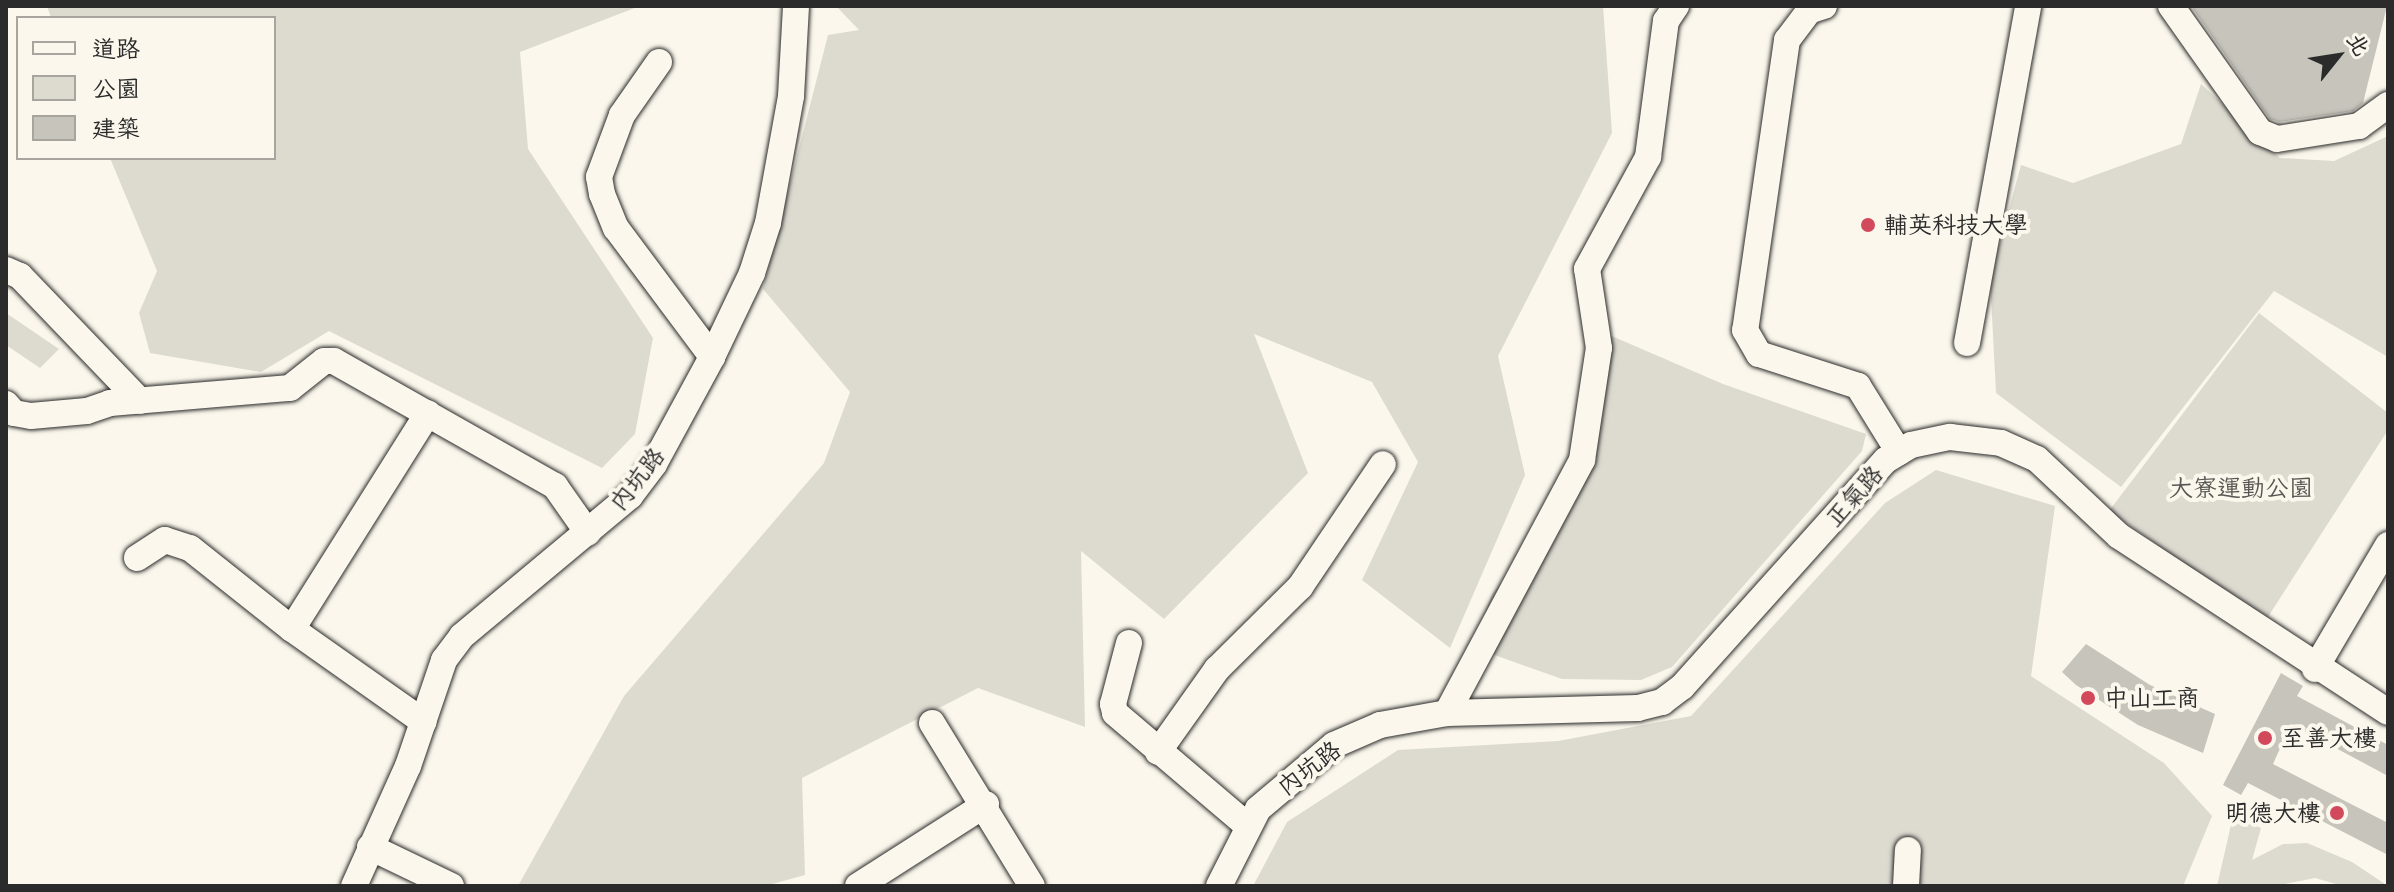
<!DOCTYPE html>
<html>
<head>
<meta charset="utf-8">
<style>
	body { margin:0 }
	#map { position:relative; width:2394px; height:892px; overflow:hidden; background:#fbf7ec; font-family:Delius,"LXGW WenKai TC",sans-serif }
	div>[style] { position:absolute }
	.green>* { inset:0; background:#dddad0 }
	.building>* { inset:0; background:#c7c4bc }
	.roads { filter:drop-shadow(0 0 2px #2b2b2b) drop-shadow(0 0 2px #2b2b2b) }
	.minor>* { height:26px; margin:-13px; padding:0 13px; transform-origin:13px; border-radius:13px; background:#fbf7ec }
	.dots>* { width:22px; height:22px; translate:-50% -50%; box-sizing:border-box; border:4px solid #fbf7ec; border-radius:50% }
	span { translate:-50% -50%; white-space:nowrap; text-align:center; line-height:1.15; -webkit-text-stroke:8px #fbf7ec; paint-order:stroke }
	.poi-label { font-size:24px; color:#2b2b2b }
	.left { translate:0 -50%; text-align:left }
	.right { translate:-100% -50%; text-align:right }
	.street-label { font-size:24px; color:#2b2b2b }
	.park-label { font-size:24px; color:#585754 }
	.frame { position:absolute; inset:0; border:8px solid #2b2b2b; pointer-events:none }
	.legend { position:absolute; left:16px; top:16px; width:260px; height:144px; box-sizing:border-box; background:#fbf7ec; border:2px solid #a8a59f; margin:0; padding:10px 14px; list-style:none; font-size:24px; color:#2b2b2b }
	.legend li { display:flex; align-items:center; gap:16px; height:40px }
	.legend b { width:40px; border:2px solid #a8a59f }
	.north { position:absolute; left:2298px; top:16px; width:80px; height:80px; -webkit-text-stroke:6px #fbf7ec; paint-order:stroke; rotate:60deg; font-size:22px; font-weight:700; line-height:32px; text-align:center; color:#2b2b2b }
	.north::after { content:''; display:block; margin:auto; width:28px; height:36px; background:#2b2b2b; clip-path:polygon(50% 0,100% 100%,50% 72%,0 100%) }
</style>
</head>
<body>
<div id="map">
	<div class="green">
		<div style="clip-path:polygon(47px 6px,640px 6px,520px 52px,528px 149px,653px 338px,635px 434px,602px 468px,329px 331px,261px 372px,150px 353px,139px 313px,157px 271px,110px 158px,274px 158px,274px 18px,51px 18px)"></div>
		<div style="clip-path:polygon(836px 6px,1603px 6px,1612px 133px,1498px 356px,1525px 475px,1450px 648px,1362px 580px,1418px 462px,1372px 382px,1254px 334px,1308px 473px,1164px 619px,1081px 551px,1085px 727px,978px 688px,802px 778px,805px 875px,765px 886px,518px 886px,624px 696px,824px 463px,850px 392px,763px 289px,828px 35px,859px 30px)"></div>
		<div style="clip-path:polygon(2201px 84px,2280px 158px,2334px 161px,2388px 136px,2388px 357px,2274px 291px,2121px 487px,1996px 393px,1990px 278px,2021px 165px,2073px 183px,2181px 144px)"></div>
		<div style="clip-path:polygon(6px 313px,59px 349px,40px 368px,6px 345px)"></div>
		<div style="clip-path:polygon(2259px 313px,2388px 413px,2388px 430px,2266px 620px,2109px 511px)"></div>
		<div style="clip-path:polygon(1607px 334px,1723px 384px,1866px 434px,1862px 451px,1672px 667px,1641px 680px,1562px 679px,1472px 647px,1492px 594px,1539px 537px,1586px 452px)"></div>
		<div style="clip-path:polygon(1936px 470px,2055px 506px,2031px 676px,2164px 763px,2212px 816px,2183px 886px,1253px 886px,1287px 822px,1398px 750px,1558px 741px,1691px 716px,1885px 503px)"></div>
		<div style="clip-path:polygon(2233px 816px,2261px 828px,2252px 860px,2283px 844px,2307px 843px,2352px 862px,2388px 886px,2343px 886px,2315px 878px,2274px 886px,2217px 886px)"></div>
	</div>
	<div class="building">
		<div style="clip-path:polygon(2191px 6px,2387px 6px,2363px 103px,2353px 111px,2279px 122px,2270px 119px)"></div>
		<div style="clip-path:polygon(2086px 644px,2150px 685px,2215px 714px,2203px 753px,2138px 725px,2076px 685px,2062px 672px)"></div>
		<div style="clip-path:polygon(2281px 673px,2303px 686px,2297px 696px,2388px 745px,2388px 776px,2291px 724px,2273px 764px,2388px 823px,2388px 855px,2248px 783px,2241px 795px,2223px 785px)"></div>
	</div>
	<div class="roads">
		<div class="minor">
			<div style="left:1824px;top:6px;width:16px;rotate:162deg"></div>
			<div style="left:1809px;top:11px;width:36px;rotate:127deg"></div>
			<div style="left:1787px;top:40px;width:293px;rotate:98.2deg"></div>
			<div style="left:1745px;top:330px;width:28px;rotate:60deg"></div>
			<div style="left:1759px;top:354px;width:104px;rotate:17.9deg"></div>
			<div style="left:1858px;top:386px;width:78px;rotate:58.2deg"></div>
			<div style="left:2171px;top:6px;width:154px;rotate:54.8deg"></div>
			<div style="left:2260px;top:132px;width:18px;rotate:22deg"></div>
			<div style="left:2277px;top:139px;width:83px;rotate:-9deg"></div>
			<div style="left:2359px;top:126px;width:36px;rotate:-36deg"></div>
			<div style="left:659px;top:62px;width:65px;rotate:124.9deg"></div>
			<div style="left:622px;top:115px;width:66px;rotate:110.4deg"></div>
			<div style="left:599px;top:177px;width:17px;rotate:80deg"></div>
			<div style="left:602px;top:194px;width:37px;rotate:68deg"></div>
			<div style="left:616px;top:228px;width:161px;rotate:53.3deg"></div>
			<div style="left:6px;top:270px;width:15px;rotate:23deg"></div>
			<div style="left:20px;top:276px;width:173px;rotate:46.2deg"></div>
			<div style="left:1967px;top:343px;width:342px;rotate:-79.7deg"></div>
			<div style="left:6px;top:404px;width:12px;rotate:48deg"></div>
			<div style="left:14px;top:413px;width:17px;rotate:10deg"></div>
			<div style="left:31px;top:416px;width:56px;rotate:-5.1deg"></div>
			<div style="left:87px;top:411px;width:24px;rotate:-19deg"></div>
			<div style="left:110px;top:403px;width:181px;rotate:-4.8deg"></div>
			<div style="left:290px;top:388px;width:43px;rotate:-38.5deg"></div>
			<div style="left:324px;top:361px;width:10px"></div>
			<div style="left:334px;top:361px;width:254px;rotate:29.5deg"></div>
			<div style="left:555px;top:486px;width:57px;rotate:54.9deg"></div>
			<div style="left:137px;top:558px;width:33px;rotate:-33deg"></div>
			<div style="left:165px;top:540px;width:26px;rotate:18deg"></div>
			<div style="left:190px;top:548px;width:130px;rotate:38.5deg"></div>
			<div style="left:292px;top:629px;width:161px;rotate:35.2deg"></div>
			<div style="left:292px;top:629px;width:255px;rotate:-57.8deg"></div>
			<div style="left:1129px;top:643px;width:63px;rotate:104.7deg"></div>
			<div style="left:1113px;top:704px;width:9px;rotate:77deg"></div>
			<div style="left:1115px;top:713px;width:175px;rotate:40.4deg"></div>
			<div style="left:2315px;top:669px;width:144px;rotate:-59.5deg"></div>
			<div style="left:1447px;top:713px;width:287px;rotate:-61.9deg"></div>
			<div style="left:1582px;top:460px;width:113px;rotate:-81.4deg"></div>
			<div style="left:1599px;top:348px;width:80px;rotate:-98.6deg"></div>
			<div style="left:1587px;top:269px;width:128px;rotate:-61.4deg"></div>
			<div style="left:1648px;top:157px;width:137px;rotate:-82.5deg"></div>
			<div style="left:1666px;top:21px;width:18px;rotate:-56deg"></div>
			<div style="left:932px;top:723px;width:191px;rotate:58.5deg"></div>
			<div style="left:1158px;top:752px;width:102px;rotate:-54.6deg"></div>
			<div style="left:1217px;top:669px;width:117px;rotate:-44.7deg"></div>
			<div style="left:1300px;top:587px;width:148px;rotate:-56deg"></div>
			<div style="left:370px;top:847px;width:90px;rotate:25.7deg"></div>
			<div style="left:354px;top:886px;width:132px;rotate:-65.8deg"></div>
			<div style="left:408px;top:766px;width:112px;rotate:-71.2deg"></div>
			<div style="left:444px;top:660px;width:30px;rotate:-53deg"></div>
			<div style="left:462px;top:636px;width:219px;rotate:-39.8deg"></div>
			<div style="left:630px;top:496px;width:40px;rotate:-53deg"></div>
			<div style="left:654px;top:464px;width:122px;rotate:-61.5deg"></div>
			<div style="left:712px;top:357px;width:93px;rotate:-64.5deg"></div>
			<div style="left:752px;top:273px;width:52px;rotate:-72.3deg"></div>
			<div style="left:768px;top:223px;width:129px;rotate:-79.7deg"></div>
			<div style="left:791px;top:96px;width:90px;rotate:-86.8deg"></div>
			<div style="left:858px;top:886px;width:152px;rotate:-32.6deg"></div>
			<div style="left:1219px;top:886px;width:86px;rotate:-63.1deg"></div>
			<div style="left:1258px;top:809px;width:99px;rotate:-40.1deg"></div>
			<div style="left:1334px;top:745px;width:50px;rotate:-23.5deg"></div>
			<div style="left:1380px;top:725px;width:68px;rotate:-10.2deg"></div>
			<div style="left:1447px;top:713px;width:191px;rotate:-1.5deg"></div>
			<div style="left:1638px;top:708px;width:25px;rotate:-14deg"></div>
			<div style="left:1662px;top:702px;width:25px;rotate:-37deg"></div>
			<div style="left:1682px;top:687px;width:305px;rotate:-48.1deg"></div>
			<div style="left:1886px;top:460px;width:29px;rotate:-31deg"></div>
			<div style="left:1911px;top:445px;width:40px;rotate:-12deg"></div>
			<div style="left:1950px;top:437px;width:51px;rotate:6.7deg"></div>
			<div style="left:2001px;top:443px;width:39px;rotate:24deg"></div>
			<div style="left:2037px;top:459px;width:112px;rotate:43.2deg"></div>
			<div style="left:2119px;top:536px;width:321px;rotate:33.2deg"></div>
			<div style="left:1906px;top:886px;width:36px;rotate:-87deg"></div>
		</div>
	</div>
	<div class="dots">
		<div style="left:1868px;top:225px;background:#d1495b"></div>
		<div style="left:2088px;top:698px;background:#d1495b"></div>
		<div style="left:2265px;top:738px;background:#d1495b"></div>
		<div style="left:2337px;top:813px;background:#d1495b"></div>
	</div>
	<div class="poi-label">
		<span class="left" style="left:1884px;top:225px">輔英科技大學</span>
		<span class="left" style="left:2104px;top:698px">中山工商</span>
		<span class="left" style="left:2281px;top:738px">至善大樓</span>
		<span class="right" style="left:2321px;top:813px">明德大樓</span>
	</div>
	<div class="street-label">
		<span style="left:637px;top:479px;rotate:-52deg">內坑路</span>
		<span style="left:1854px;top:496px;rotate:-48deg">正氣路</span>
		<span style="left:1309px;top:768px;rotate:-37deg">內坑路</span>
	</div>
	<div class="park-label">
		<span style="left:2241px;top:488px">大寮運動公園</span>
	</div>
	<div class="frame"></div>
	<ul class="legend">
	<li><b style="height:10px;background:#fbf7ec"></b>道路</li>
	<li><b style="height:22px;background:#dddad0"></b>公園</li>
	<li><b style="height:22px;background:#c7c4bc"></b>建築</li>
	</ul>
	<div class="north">北</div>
</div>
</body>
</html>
